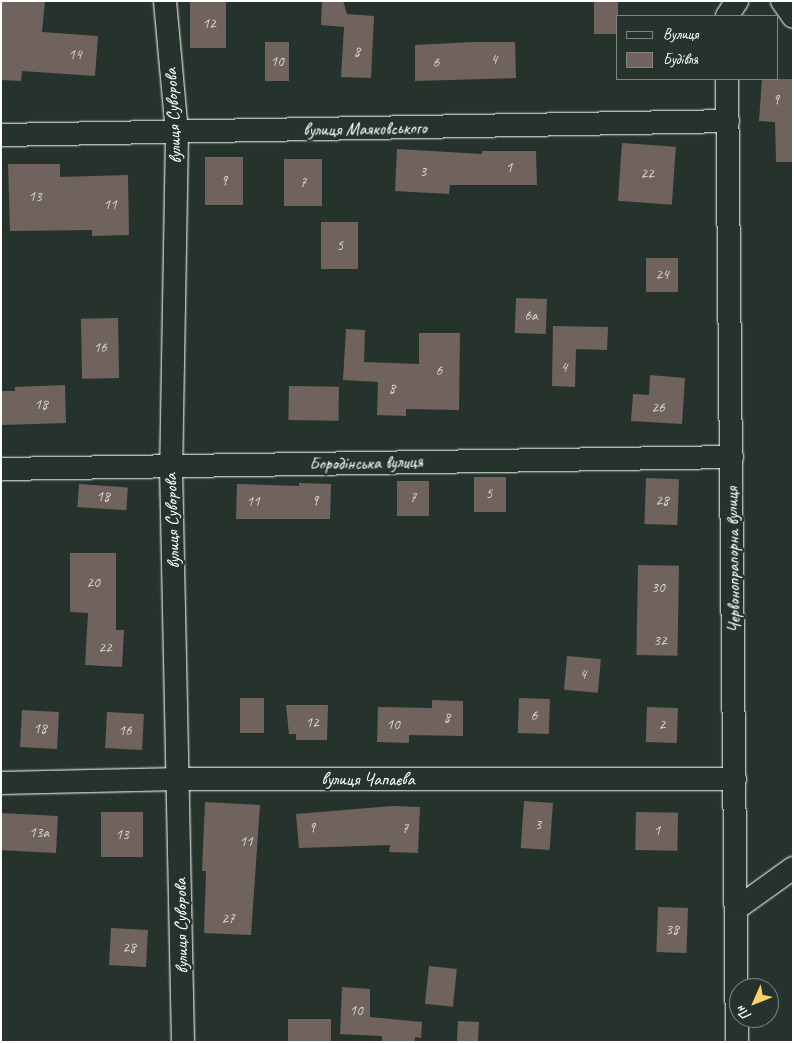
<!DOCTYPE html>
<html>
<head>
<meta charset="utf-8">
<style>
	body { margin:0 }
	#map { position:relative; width:794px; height:1043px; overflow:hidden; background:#26332d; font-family:Caveat,sans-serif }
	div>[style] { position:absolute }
	.building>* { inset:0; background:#70635e; transform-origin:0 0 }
	.roads { filter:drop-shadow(0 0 1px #fff) drop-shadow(0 0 1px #fff) }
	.minor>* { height:22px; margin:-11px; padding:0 11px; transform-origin:11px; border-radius:11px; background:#26332d }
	span { translate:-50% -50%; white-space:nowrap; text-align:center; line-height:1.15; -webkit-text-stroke:5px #26332d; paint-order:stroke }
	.number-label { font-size:15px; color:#dbd8d7 }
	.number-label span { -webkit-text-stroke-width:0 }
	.street-label { font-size:18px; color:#fff }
	.frame { position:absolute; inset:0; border:2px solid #fff; pointer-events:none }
	.legend { position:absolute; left:616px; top:15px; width:162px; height:65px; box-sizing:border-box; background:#26332d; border:1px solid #7d8581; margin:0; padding:6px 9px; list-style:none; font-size:15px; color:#fff }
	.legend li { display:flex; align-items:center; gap:10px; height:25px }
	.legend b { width:25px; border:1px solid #7d8581 }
	.north { position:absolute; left:729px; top:978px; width:50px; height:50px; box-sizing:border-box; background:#26332d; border:1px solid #7d8581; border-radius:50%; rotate:226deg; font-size:14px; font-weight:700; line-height:20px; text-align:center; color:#fff }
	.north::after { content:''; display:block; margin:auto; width:18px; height:22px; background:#ffd166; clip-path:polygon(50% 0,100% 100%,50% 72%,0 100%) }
</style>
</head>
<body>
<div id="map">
	<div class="building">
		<div style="clip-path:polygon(1px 1px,45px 1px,42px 32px,98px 36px,95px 76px,22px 71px,21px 81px,1px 80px)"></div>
		<div style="left:190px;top:1px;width:36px;height:47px"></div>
		<div style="clip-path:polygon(322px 1px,343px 1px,347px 14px,374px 16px,371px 78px,341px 77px,344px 27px,321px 25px)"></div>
		<div style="left:594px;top:1px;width:24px;height:33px"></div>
		<div style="left:265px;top:42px;width:24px;height:39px"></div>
		<div style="clip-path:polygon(473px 42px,515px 42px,516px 78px,415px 81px,415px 45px)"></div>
		<div style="clip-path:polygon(762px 79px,793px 79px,793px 162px,776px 162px,775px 122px,759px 121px)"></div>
		<div style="left:622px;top:143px;width:54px;height:58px;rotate:4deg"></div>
		<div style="clip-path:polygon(397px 149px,482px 154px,482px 151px,536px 151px,537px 185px,450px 185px,449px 194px,395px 191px)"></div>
		<div style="left:243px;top:157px;width:48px;height:38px;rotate:90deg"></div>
		<div style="left:284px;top:159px;width:38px;height:47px"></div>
		<div style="clip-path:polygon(8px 164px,60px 164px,60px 177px,128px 175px,129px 235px,92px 236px,92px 230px,10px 231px)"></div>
		<div style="left:321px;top:222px;width:37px;height:47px"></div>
		<div style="left:646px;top:258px;width:32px;height:34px"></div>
		<div style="left:516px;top:298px;width:31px;height:35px;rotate:2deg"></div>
		<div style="left:118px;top:318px;width:60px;height:37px;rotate:89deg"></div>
		<div style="clip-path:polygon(553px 326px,608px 327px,607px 350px,576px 349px,575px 387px,552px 386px)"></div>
		<div style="clip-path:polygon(346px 329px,365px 330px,364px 362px,419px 364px,419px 333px,460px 333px,459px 410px,406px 409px,406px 416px,377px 415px,378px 382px,343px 380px)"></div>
		<div style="clip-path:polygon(650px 375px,685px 378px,682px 424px,631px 421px,633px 394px,649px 395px)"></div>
		<div style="clip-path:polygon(65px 385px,66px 423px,1px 425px,1px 391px,15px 391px,15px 387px)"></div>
		<div style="left:289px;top:386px;width:50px;height:34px;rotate:1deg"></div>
		<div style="left:474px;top:477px;width:32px;height:35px"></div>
		<div style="left:646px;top:478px;width:33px;height:46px;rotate:2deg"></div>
		<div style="left:397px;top:481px;width:32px;height:35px"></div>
		<div style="clip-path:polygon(299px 483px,331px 484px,330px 519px,236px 519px,237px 484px,299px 486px)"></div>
		<div style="left:79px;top:484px;width:49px;height:23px;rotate:4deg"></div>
		<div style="clip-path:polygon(70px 553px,116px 553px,116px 630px,124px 630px,122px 667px,85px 665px,88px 613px,70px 612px)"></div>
		<div style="left:638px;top:565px;width:41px;height:90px;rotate:1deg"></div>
		<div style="left:567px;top:656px;width:34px;height:34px;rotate:5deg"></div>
		<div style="left:240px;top:698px;width:24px;height:35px"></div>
		<div style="left:519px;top:698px;width:31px;height:35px;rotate:2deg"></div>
		<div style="clip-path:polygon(432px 700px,463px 701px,463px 736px,409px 735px,409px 743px,377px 742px,378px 707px,432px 708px)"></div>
		<div style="clip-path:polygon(286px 705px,328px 705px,327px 740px,296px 740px,296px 734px,289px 734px)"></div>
		<div style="left:647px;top:707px;width:31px;height:35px;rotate:2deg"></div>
		<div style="left:22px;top:710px;width:37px;height:37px;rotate:3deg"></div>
		<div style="left:107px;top:712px;width:37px;height:36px;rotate:3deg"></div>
		<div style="left:524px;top:801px;width:29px;height:47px;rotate:4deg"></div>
		<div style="clip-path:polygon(205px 802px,260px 805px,251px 935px,204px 933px,206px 871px,202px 871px)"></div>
		<div style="clip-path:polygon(392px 806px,420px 807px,418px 853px,389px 852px,390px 845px,299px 848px,296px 814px)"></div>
		<div style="left:101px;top:812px;width:42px;height:45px"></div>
		<div style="left:636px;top:812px;width:42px;height:38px;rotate:1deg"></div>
		<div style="left:1px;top:813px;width:57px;height:37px;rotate:3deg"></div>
		<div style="left:658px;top:907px;width:30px;height:45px;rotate:2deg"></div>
		<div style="left:111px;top:928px;width:37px;height:37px;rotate:3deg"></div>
		<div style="left:429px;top:966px;width:28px;height:38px;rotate:6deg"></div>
		<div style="clip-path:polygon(342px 987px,370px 989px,370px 1017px,422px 1022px,421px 1038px,415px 1037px,415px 1042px,382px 1042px,382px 1036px,340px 1034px)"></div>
		<div style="left:288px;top:1019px;width:43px;height:23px"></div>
		<div style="left:458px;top:1021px;width:21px;height:21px;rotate:3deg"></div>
	</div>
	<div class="roads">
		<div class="minor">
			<div style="left:165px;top:1px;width:133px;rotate:84.8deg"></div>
			<div style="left:177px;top:133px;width:333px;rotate:91deg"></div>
			<div style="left:171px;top:466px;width:576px;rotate:88.81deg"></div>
			<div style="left:782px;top:1px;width:19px;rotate:55deg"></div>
			<div style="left:727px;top:16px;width:18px;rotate:-56deg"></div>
			<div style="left:727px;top:79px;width:963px;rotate:89.41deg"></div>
			<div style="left:1px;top:135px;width:727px;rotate:-1.1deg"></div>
			<div style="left:1px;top:469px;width:731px;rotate:-0.94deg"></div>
			<div style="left:1px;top:783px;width:179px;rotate:-1.3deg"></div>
			<div style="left:180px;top:779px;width:555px"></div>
			<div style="left:736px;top:909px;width:70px;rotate:-35.7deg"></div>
		</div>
	</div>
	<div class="number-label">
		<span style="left:209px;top:24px">12</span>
		<span style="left:357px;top:52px">8</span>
		<span style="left:75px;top:55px">14</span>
		<span style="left:494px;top:60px">4</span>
		<span style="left:277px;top:62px">10</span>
		<span style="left:436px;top:63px">6</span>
		<span style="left:776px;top:100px">9</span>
		<span style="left:509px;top:168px">1</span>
		<span style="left:423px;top:172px">3</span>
		<span style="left:647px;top:174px">22</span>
		<span style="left:224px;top:181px">9</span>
		<span style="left:303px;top:183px">7</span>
		<span style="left:35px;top:197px">13</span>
		<span style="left:110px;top:205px">11</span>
		<span style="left:340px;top:246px">5</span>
		<span style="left:662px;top:275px">24</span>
		<span style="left:531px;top:316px">6а</span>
		<span style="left:100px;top:348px">16</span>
		<span style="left:564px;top:368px">4</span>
		<span style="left:439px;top:371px">6</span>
		<span style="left:392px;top:389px">8</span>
		<span style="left:41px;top:405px">18</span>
		<span style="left:658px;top:408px">26</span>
		<span style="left:489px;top:494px">5</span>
		<span style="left:103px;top:497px">18</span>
		<span style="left:413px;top:498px">7</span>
		<span style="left:315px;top:501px">9</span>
		<span style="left:662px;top:501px">28</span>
		<span style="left:253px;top:502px">11</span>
		<span style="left:93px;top:583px">20</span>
		<span style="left:658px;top:588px">30</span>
		<span style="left:660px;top:641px">32</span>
		<span style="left:105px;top:648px">22</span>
		<span style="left:583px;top:675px">4</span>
		<span style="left:534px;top:716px">6</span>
		<span style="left:447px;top:718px">8</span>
		<span style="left:312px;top:723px">12</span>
		<span style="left:393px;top:725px">10</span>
		<span style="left:662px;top:725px">2</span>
		<span style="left:40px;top:729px">18</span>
		<span style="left:125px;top:731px">16</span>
		<span style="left:538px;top:825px">3</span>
		<span style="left:312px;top:828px">9</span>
		<span style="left:405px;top:829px">7</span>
		<span style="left:657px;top:831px">1</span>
		<span style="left:39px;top:833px">13а</span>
		<span style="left:122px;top:835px">13</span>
		<span style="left:246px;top:842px">11</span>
		<span style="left:228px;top:919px">27</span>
		<span style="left:672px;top:930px">38</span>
		<span style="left:129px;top:948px">28</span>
		<span style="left:356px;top:1011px">10</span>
	</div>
	<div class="street-label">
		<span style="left:173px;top:116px;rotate:-93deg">вулиця Суворова</span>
		<span style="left:365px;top:129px;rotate:-1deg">вулиця Маяковського</span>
		<span style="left:366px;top:463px;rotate:-1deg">Бородінська вулиця</span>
		<span style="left:172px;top:521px;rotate:-92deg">вулиця Суворова</span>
		<span style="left:733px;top:560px;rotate:-91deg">Червонопрапорна вулиця</span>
		<span style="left:368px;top:779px">вулиця Чапаєва</span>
		<span style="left:181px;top:926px;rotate:-91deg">вулиця Суворова</span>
	</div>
	<div class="frame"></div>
	<ul class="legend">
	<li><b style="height:6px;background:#26332d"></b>Вулиця</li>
	<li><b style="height:14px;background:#70635e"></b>Будівля</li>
	</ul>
	<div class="north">Пн</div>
</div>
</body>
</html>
